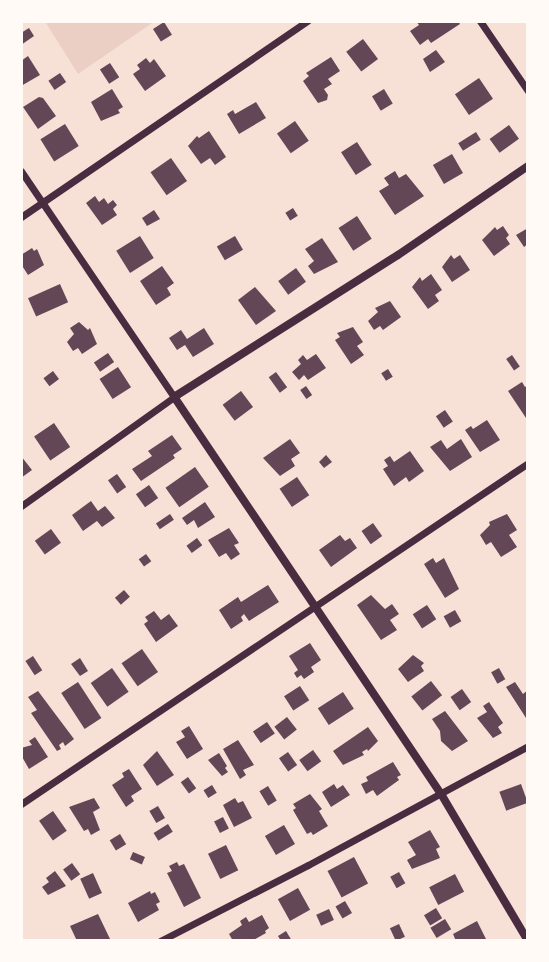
<!DOCTYPE html>
<html>
<head>
<meta charset="utf-8">
<style>
	body { margin:0 }
	#map { position:relative; width:549px; height:962px; overflow:hidden; background:#f7e1d7; font-family:Bitter,serif }
	div>[style] { position:absolute }
	.green>* { inset:0; background:#ebcfc5 }
	.building>* { inset:0; background:#644757; transform-origin:0 0 }
	.minor>* { height:7px; margin:-3.5px; padding:0 3.5px; transform-origin:3.5px; border-radius:3.5px; background:#4a2c40 }
	.tertiary>* { height:8px; margin:-4px; padding:0 4px; transform-origin:4px; border-radius:4px; background:#4a2c40 }
	span { translate:-50% -50%; white-space:nowrap; text-align:center; line-height:1.15; -webkit-text-stroke:6px #fffaf5; paint-order:stroke }
	.frame { position:absolute; inset:0; border:23px solid #fffaf5; pointer-events:none }
</style>
</head>
<body>
<div id="map">
	<div class="green">
		<div style="clip-path:polygon(51px 21px,155px 21px,78px 74px,46px 23px)"></div>
	</div>
	<div class="building">
		<div style="clip-path:polygon(416px 21px,458px 21px,460px 24px,431px 43px,428px 39px,420px 45px,410px 31px,419px 25px)"></div>
		<div style="left:164px;top:22px;width:15px;height:13px;rotate:58deg"></div>
		<div style="clip-path:polygon(29px 28px,34px 36px,21px 45px,21px 33px)"></div>
		<div style="left:363px;top:39px;width:25px;height:21px;rotate:53deg"></div>
		<div style="clip-path:polygon(436px 50px,445px 62px,430px 72px,423px 59px)"></div>
		<div style="clip-path:polygon(28px 56px,40px 75px,21px 86px,21px 61px)"></div>
		<div style="clip-path:polygon(331px 57px,340px 71px,328px 79px,332px 84px,324px 89px,328px 95px,327px 100px,318px 103px,303px 81px,309px 76px,306px 73px)"></div>
		<div style="clip-path:polygon(146px 58px,150px 63px,154px 59px,166px 76px,145px 91px,133px 74px,140px 69px,137px 65px)"></div>
		<div style="left:110px;top:63px;width:17px;height:12px;rotate:57deg"></div>
		<div style="left:60px;top:73px;width:11px;height:14px;rotate:56deg"></div>
		<div style="left:479px;top:78px;width:25px;height:29px;rotate:56deg"></div>
		<div style="clip-path:polygon(112px 89px,123px 107px,118px 110px,120px 113px,101px 121px,91px 102px)"></div>
		<div style="left:384px;top:89px;width:17px;height:14px;rotate:59deg"></div>
		<div style="clip-path:polygon(39px 97px,43px 98px,56px 116px,38px 129px,23px 107px)"></div>
		<div style="clip-path:polygon(256px 102px,266px 118px,239px 134px,227px 114px,233px 110px,235px 114px)"></div>
		<div style="left:295px;top:121px;width:24px;height:22px;rotate:55deg"></div>
		<div style="left:65px;top:124px;width:26px;height:29px;rotate:58deg"></div>
		<div style="left:509px;top:125px;width:17px;height:24px;rotate:54deg"></div>
		<div style="clip-path:polygon(209px 131px,226px 157px,215px 165px,210px 158px,201px 164px,188px 146px,197px 136px,199px 138px)"></div>
		<div style="left:476px;top:132px;width:9px;height:21px;rotate:58deg"></div>
		<div style="left:357px;top:142px;width:27px;height:19px;rotate:57deg"></div>
		<div style="left:452px;top:154px;width:22px;height:22px;rotate:60deg"></div>
		<div style="left:171px;top:158px;width:28px;height:25px;rotate:55deg"></div>
		<div style="clip-path:polygon(395px 171px,399px 178px,406px 174px,424px 196px,395px 215px,379px 191px,389px 185px,384px 178px)"></div>
		<div style="clip-path:polygon(95px 196px,99px 202px,104px 198px,108px 204px,113px 200px,117px 205px,113px 209px,117px 215px,102px 225px,86px 203px)"></div>
		<div style="left:293px;top:208px;width:9px;height:9px;rotate:58deg"></div>
		<div style="clip-path:polygon(154px 210px,160px 219px,147px 226px,142px 218px)"></div>
		<div style="left:357px;top:216px;width:27px;height:22px;rotate:57deg"></div>
		<div style="clip-path:polygon(503px 226px,509px 235px,506px 238px,510px 244px,494px 256px,482px 240px,495px 227px,497px 230px)"></div>
		<div style="clip-path:polygon(528px 228px,528px 244px,524px 247px,516px 235px)"></div>
		<div style="left:140px;top:236px;width:26px;height:28px;rotate:58deg"></div>
		<div style="left:235px;top:236px;width:16px;height:21px;rotate:60deg"></div>
		<div style="clip-path:polygon(322px 238px,338px 262px,314px 274px,308px 266px,314px 261px,305px 249px)"></div>
		<div style="clip-path:polygon(32px 248px,34px 251px,37px 249px,44px 265px,28px 275px,21px 264px,21px 255px)"></div>
		<div style="clip-path:polygon(451px 255px,454px 259px,460px 255px,470px 270px,452px 282px,442px 267px)"></div>
		<div style="clip-path:polygon(162px 266px,174px 283px,167px 288px,171px 295px,156px 305px,140px 281px)"></div>
		<div style="left:296px;top:268px;width:17px;height:22px;rotate:54deg"></div>
		<div style="clip-path:polygon(431px 274px,442px 290px,435px 295px,439px 301px,428px 309px,412px 287px,420px 277px,422px 281px)"></div>
		<div style="left:60px;top:284px;width:20px;height:35px;rotate:66deg"></div>
		<div style="clip-path:polygon(255px 287px,276px 311px,256px 325px,238px 300px)"></div>
		<div style="clip-path:polygon(390px 301px,401px 317px,383px 330px,380px 326px,374px 330px,368px 321px,378px 312px,375px 308px)"></div>
		<div style="clip-path:polygon(79px 322px,88px 330px,90px 328px,97px 344px,82px 354px,78px 348px,73px 351px,67px 342px,74px 334px,70px 328px)"></div>
		<div style="clip-path:polygon(353px 327px,363px 342px,357px 346px,364px 355px,351px 364px,335px 340px,340px 337px,337px 333px)"></div>
		<div style="clip-path:polygon(204px 328px,214px 344px,193px 357px,185px 345px,177px 350px,169px 338px,181px 330px,187px 339px)"></div>
		<div style="left:108px;top:353px;width:11px;height:17px;rotate:56deg"></div>
		<div style="clip-path:polygon(316px 354px,326px 368px,308px 380px,304px 375px,299px 380px,292px 372px,301px 364px,298px 360px,303px 355px,307px 360px)"></div>
		<div style="left:512px;top:355px;width:14px;height:7px;rotate:56deg"></div>
		<div style="left:118px;top:367px;width:24px;height:22px;rotate:57deg"></div>
		<div style="left:388px;top:369px;width:9px;height:8px;rotate:58deg"></div>
		<div style="left:53px;top:371px;width:10px;height:12px;rotate:53deg"></div>
		<div style="left:276px;top:372px;width:19px;height:9px;rotate:54deg"></div>
		<div style="clip-path:polygon(522px 382px,525px 387px,528px 385px,528px 421px,508px 391px)"></div>
		<div style="left:306px;top:386px;width:11px;height:7px;rotate:56deg"></div>
		<div style="left:241px;top:391px;width:20px;height:23px;rotate:53deg"></div>
		<div style="left:445px;top:410px;width:14px;height:11px;rotate:56deg"></div>
		<div style="clip-path:polygon(487px 420px,500px 440px,480px 452px,465px 430px,471px 426px,473px 429px)"></div>
		<div style="left:54px;top:423px;width:29px;height:24px;rotate:56deg"></div>
		<div style="clip-path:polygon(172px 435px,182px 449px,173px 455px,175px 458px,141px 481px,132px 469px,152px 456px,148px 451px)"></div>
		<div style="clip-path:polygon(290px 439px,300px 453px,291px 459px,295px 466px,280px 476px,263px 458px)"></div>
		<div style="clip-path:polygon(461px 439px,472px 457px,450px 471px,430px 447px,441px 440px,447px 449px)"></div>
		<div style="clip-path:polygon(410px 451px,424px 471px,409px 482px,406px 477px,394px 486px,383px 469px,388px 466px,384px 460px,390px 456px,394px 462px)"></div>
		<div style="clip-path:polygon(326px 455px,332px 462px,324px 468px,319px 462px)"></div>
		<div style="clip-path:polygon(21px 456px,32px 470px,21px 478px)"></div>
		<div style="left:195px;top:467px;width:24px;height:36px;rotate:55deg"></div>
		<div style="left:117px;top:474px;width:16px;height:11px;rotate:55deg"></div>
		<div style="left:297px;top:477px;width:22px;height:21px;rotate:56deg"></div>
		<div style="left:149px;top:485px;width:16px;height:16px;rotate:55deg"></div>
		<div style="clip-path:polygon(91px 501px,98px 511px,105px 506px,115px 518px,102px 527px,97px 521px,83px 531px,72px 515px)"></div>
		<div style="clip-path:polygon(205px 502px,215px 517px,198px 528px,194px 520px,187px 525px,182px 518px)"></div>
		<div style="left:170px;top:514px;width:7px;height:17px;rotate:56deg"></div>
		<div style="clip-path:polygon(507px 514px,517px 530px,509px 535px,517px 547px,501px 557px,491px 542px,486px 545px,480px 535px,490px 525px,489px 522px)"></div>
		<div style="left:373px;top:523px;width:16px;height:14px;rotate:55deg"></div>
		<div style="clip-path:polygon(229px 528px,239px 543px,234px 545px,240px 554px,231px 560px,226px 553px,219px 557px,208px 540px)"></div>
		<div style="left:51px;top:529px;width:17px;height:20px;rotate:54deg"></div>
		<div style="clip-path:polygon(340px 535px,345px 541px,350px 538px,357px 548px,331px 567px,319px 550px)"></div>
		<div style="left:197px;top:538px;width:9px;height:13px;rotate:54deg"></div>
		<div style="left:146px;top:554px;width:9px;height:9px;rotate:54deg"></div>
		<div style="clip-path:polygon(433px 558px,436px 563px,444px 558px,459px 589px,445px 598px,424px 564px)"></div>
		<div style="clip-path:polygon(268px 585px,279px 602px,249px 621px,244px 614px,241px 617px,243px 621px,231px 629px,219px 610px,238px 597px,241px 602px)"></div>
		<div style="left:124px;top:590px;width:9px;height:12px;rotate:49deg"></div>
		<div style="clip-path:polygon(371px 595px,385px 609px,392px 604px,399px 614px,390px 620px,397px 630px,381px 640px,357px 605px)"></div>
		<div style="left:427px;top:605px;width:17px;height:17px;rotate:57deg"></div>
		<div style="left:455px;top:610px;width:13px;height:13px;rotate:61deg"></div>
		<div style="clip-path:polygon(154px 611px,161px 620px,169px 614px,178px 626px,156px 642px,144px 624px,148px 621px,145px 617px)"></div>
		<div style="clip-path:polygon(310px 643px,321px 660px,311px 667px,314px 672px,304px 679px,301px 675px,297px 678px,294px 673px,298px 670px,289px 656px)"></div>
		<div style="left:142px;top:649px;width:28px;height:25px;rotate:55deg"></div>
		<div style="clip-path:polygon(413px 655px,424px 663px,421px 666px,424px 671px,408px 682px,398px 669px)"></div>
		<div style="left:33px;top:656px;width:17px;height:9px;rotate:57deg"></div>
		<div style="clip-path:polygon(80px 658px,88px 671px,80px 676px,71px 664px)"></div>
		<div style="left:112px;top:668px;width:29px;height:26px;rotate:55deg"></div>
		<div style="left:499px;top:668px;width:13px;height:9px;rotate:61deg"></div>
		<div style="left:431px;top:681px;width:18px;height:25px;rotate:52deg"></div>
		<div style="left:78px;top:682px;width:43px;height:20px;rotate:57deg"></div>
		<div style="clip-path:polygon(515px 682px,523px 694px,528px 690px,526px 718px,506px 687px)"></div>
		<div style="left:300px;top:686px;width:17px;height:19px;rotate:57deg"></div>
		<div style="left:462px;top:689px;width:16px;height:14px;rotate:55deg"></div>
		<div style="clip-path:polygon(38px 691px,74px 739px,65px 746px,63px 742px,59px 745px,61px 749px,57px 751px,31px 713px,37px 710px,28px 697px)"></div>
		<div style="left:343px;top:692px;width:20px;height:30px;rotate:57deg"></div>
		<div style="clip-path:polygon(489px 702px,503px 723px,498px 727px,502px 733px,493px 738px,477px 718px,487px 712px,483px 706px)"></div>
		<div style="clip-path:polygon(445px 711px,468px 741px,452px 751px,441px 741px,440px 731px,432px 719px)"></div>
		<div style="left:287px;top:717px;width:16px;height:16px;rotate:52deg"></div>
		<div style="left:267px;top:722px;width:14px;height:17px;rotate:56deg"></div>
		<div style="clip-path:polygon(189px 726px,203px 749px,187px 759px,176px 742px,185px 737px,181px 731px)"></div>
		<div style="clip-path:polygon(368px 727px,378px 741px,368px 751px,367px 749px,362px 752px,364px 755px,343px 765px,333px 751px)"></div>
		<div style="clip-path:polygon(35px 737px,48px 757px,29px 769px,21px 755px,21px 748px,32px 745px,29px 741px)"></div>
		<div style="clip-path:polygon(238px 740px,254px 765px,243px 770px,246px 775px,240px 779px,223px 749px)"></div>
		<div style="left:313px;top:750px;width:14px;height:17px;rotate:54deg"></div>
		<div style="clip-path:polygon(157px 751px,174px 775px,157px 786px,143px 765px)"></div>
		<div style="left:288px;top:752px;width:16px;height:11px;rotate:55deg"></div>
		<div style="clip-path:polygon(219px 753px,227px 766px,225px 768px,228px 772px,222px 776px,208px 760px)"></div>
		<div style="clip-path:polygon(393px 762px,401px 775px,397px 777px,399px 780px,377px 796px,373px 790px,366px 794px,361px 784px,368px 781px,366px 777px)"></div>
		<div style="clip-path:polygon(129px 769px,142px 789px,131px 796px,134px 801px,126px 807px,112px 785px,124px 777px,122px 773px)"></div>
		<div style="left:188px;top:777px;width:14px;height:9px;rotate:54deg"></div>
		<div style="clip-path:polygon(334px 784px,337px 789px,343px 785px,350px 795px,331px 807px,322px 792px)"></div>
		<div style="left:521px;top:784px;width:20px;height:23px;rotate:70deg"></div>
		<div style="left:212px;top:785px;width:9px;height:10px;rotate:58deg"></div>
		<div style="left:268px;top:786px;width:17px;height:10px;rotate:59deg"></div>
		<div style="clip-path:polygon(310px 794px,322px 809px,319px 811px,328px 826px,313px 835px,311px 832px,307px 834px,293px 810px,296px 808px,293px 804px)"></div>
		<div style="clip-path:polygon(94px 798px,100px 808px,93px 812px,100px 830px,91px 835px,88px 829px,84px 831px,69px 807px)"></div>
		<div style="clip-path:polygon(235px 798px,238px 803px,243px 801px,252px 818px,234px 827px,223px 805px)"></div>
		<div style="left:158px;top:806px;width:14px;height:10px;rotate:60deg"></div>
		<div style="left:53px;top:811px;width:24px;height:17px;rotate:55deg"></div>
		<div style="left:223px;top:817px;width:13px;height:10px;rotate:63deg"></div>
		<div style="left:168px;top:824px;width:9px;height:17px;rotate:58deg"></div>
		<div style="left:284px;top:825px;width:22px;height:22px;rotate:60deg"></div>
		<div style="clip-path:polygon(430px 830px,440px 847px,436px 849px,440px 858px,412px 869px,407px 860px,416px 855px,408px 842px)"></div>
		<div style="left:120px;top:834px;width:12px;height:12px;rotate:59deg"></div>
		<div style="left:226px;top:845px;width:28px;height:20px;rotate:64deg"></div>
		<div style="left:133px;top:852px;width:13px;height:8px;rotate:23deg"></div>
		<div style="left:354px;top:857px;width:30px;height:30px;rotate:62deg"></div>
		<div style="clip-path:polygon(177px 862px,179px 866px,184px 864px,201px 898px,184px 907px,167px 873px,172px 871px,169px 866px)"></div>
		<div style="left:72px;top:863px;width:14px;height:11px;rotate:54deg"></div>
		<div style="clip-path:polygon(55px 871px,66px 886px,48px 895px,42px 887px,49px 882px,46px 878px)"></div>
		<div style="left:399px;top:872px;width:13px;height:10px;rotate:61deg"></div>
		<div style="left:93px;top:873px;width:22px;height:14px;rotate:66deg"></div>
		<div style="left:455px;top:874px;width:20px;height:29px;rotate:63deg"></div>
		<div style="left:298px;top:888px;width:25px;height:23px;rotate:61deg"></div>
		<div style="clip-path:polygon(150px 891px,151px 894px,155px 892px,160px 902px,156px 904px,159px 910px,138px 922px,128px 903px)"></div>
		<div style="left:345px;top:901px;width:14px;height:11px;rotate:60deg"></div>
		<div style="left:436px;top:908px;width:12px;height:14px;rotate:59deg"></div>
		<div style="left:329px;top:909px;width:12px;height:14px;rotate:66deg"></div>
		<div style="clip-path:polygon(98px 914px,111px 941px,77px 941px,70px 926px)"></div>
		<div style="clip-path:polygon(262px 915px,269px 928px,265px 931px,266px 933px,252px 941px,233px 941px,229px 934px,242px 925px,240px 921px,246px 917px,249px 922px)"></div>
		<div style="left:445px;top:919px;width:12px;height:17px;rotate:59deg"></div>
		<div style="clip-path:polygon(477px 921px,487px 941px,456px 941px,453px 934px)"></div>
		<div style="left:399px;top:924px;width:14px;height:10px;rotate:65deg"></div>
		<div style="clip-path:polygon(286px 931px,292px 941px,281px 941px,278px 936px)"></div>
	</div>
	<div class="minor">
		<div style="left:480px;top:21px;width:85px;rotate:55.6deg"></div>
		<div style="left:21px;top:171px;width:273px;rotate:55.9deg"></div>
		<div style="left:174px;top:397px;width:188px;rotate:144.5deg"></div>
		<div style="left:21px;top:217px;width:347px;rotate:-34.4deg"></div>
		<div style="left:21px;top:804px;width:611px;rotate:-33.92deg"></div>
		<div style="left:160px;top:941px;width:166px;rotate:-27.2deg"></div>
		<div style="left:308px;top:865px;width:250px;rotate:-28.4deg"></div>
	</div>
	<div class="tertiary">
		<div style="left:528px;top:941px;width:171px;rotate:-120.6deg"></div>
		<div style="left:441px;top:794px;width:478px;rotate:-123.9deg"></div>
		<div style="left:174px;top:397px;width:265px;rotate:-32.4deg"></div>
		<div style="left:398px;top:255px;width:158px;rotate:-34.4deg"></div>
	</div>
	<div class="frame"></div>
</div>
</body>
</html>
